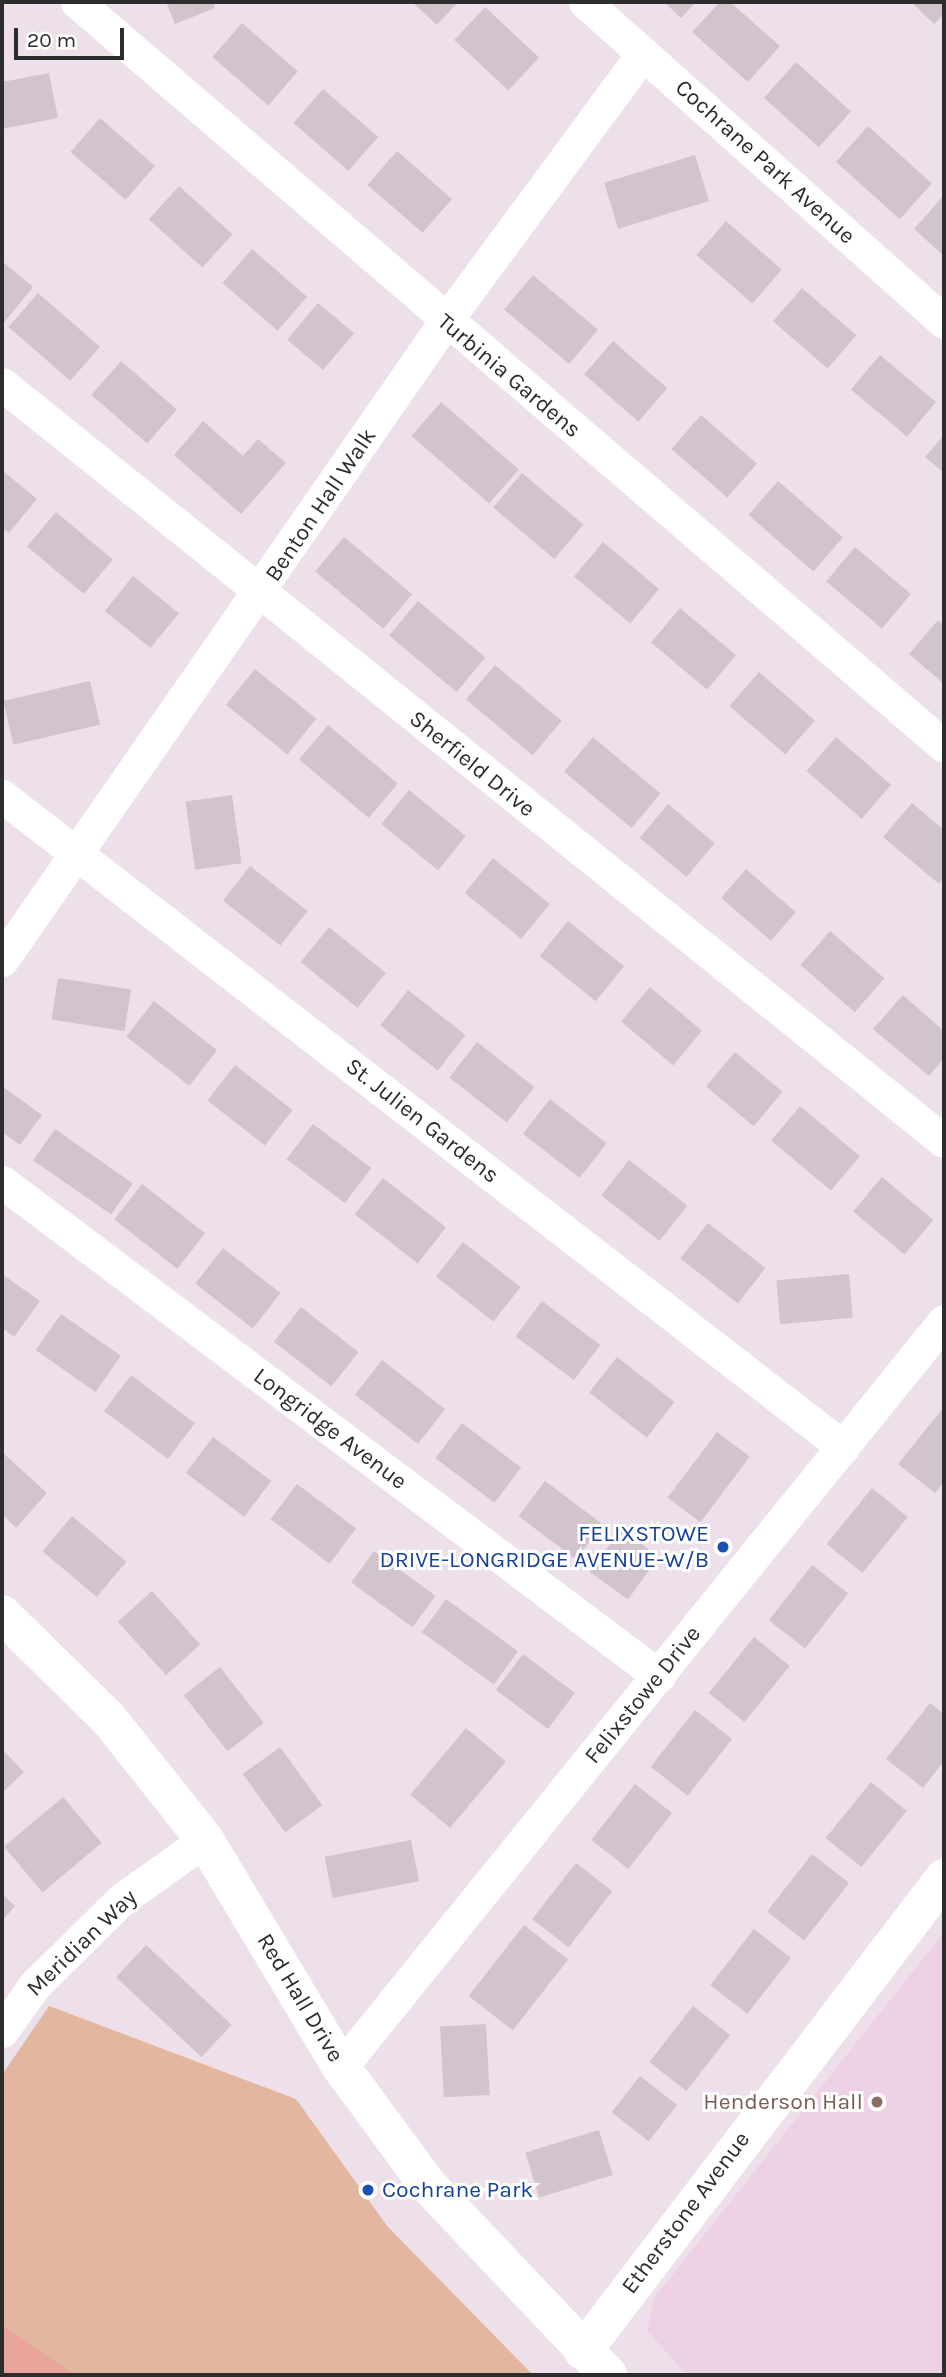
<!DOCTYPE html>
<html>
<head>
<meta charset="utf-8">
<style>
	body { margin:0 }
	#map { position:relative; width:946px; height:2377px; overflow:hidden; background:#eee0ea; font-family:Karla,sans-serif }
	div>[style] { position:absolute }
	.education>* { inset:0; background:#eed1e4 }
	.green>* { inset:0; background:#e2b69f }
	.pitch>* { inset:0; background:#e9a49b }
	.building>* { inset:0; background:#d1c4cd; transform-origin:0 0 }
	.minor>* { height:33px; margin:-16.5px; padding:0 16.5px; transform-origin:16.5px; border-radius:16.5px; background:#fff }
	.tertiary>* { height:38px; margin:-19px; padding:0 19px; transform-origin:19px; border-radius:19px; background:#fff }
	.dots>* { width:19px; height:19px; translate:-50% -50%; box-sizing:border-box; border:4px solid #fff; border-radius:50% }
	span { translate:-50% -50%; white-space:nowrap; text-align:center; line-height:1.15; -webkit-text-stroke:6px #fff; paint-order:stroke }
	.street-label { font-size:23px; color:#2d2d2d }
	.transit-label { font-size:23px; color:#164399 }
	.right { translate:-100% -50%; text-align:right }
	.left { translate:0 -50%; text-align:left }
	.education-label { font-size:23px; color:#785e54 }
	.frame { position:absolute; inset:0; border:4px solid #2d2d2d; pointer-events:none }
	.scale { position:absolute; left:14px; top:28px; width:110px; height:32px; box-sizing:border-box; border:4px solid #2d2d2d; border-top:0; padding-left:9px; font-size:21px; line-height:24px; white-space:nowrap; color:#2d2d2d; -webkit-text-stroke:5px #fff; paint-order:stroke }
</style>
</head>
<body>
<div id="map">
	<div class="education">
		<div style="clip-path:polygon(944px 1932px,944px 2375px,687px 2375px,647px 2331px,654px 2298px)"></div>
	</div>
	<div class="green">
		<div style="clip-path:polygon(49px 2006px,296px 2099px,388px 2227px,533px 2375px,2px 2375px,2px 2075px)"></div>
	</div>
	<div class="pitch">
		<div style="clip-path:polygon(2px 2325px,75px 2375px,2px 2375px)"></div>
	</div>
	<div class="building">
		<div style="clip-path:polygon(166px 2px,213px 2px,215px 8px,175px 24px)"></div>
		<div style="clip-path:polygon(412px 2px,458px 2px,437px 25px)"></div>
		<div style="clip-path:polygon(664px 2px,696px 2px,681px 18px)"></div>
		<div style="clip-path:polygon(720px 2px,730px 2px,780px 46px,748px 82px,692px 32px)"></div>
		<div style="clip-path:polygon(911px 2px,944px 2px,944px 14px,934px 24px)"></div>
		<div style="left:485px;top:7px;width:74px;height:45px;rotate:43deg"></div>
		<div style="left:242px;top:23px;width:74px;height:45px;rotate:41deg"></div>
		<div style="left:796px;top:62px;width:74px;height:48px;rotate:42deg"></div>
		<div style="clip-path:polygon(49px 73px,58px 118px,2px 129px,2px 82px)"></div>
		<div style="left:323px;top:89px;width:73px;height:45px;rotate:41deg"></div>
		<div style="left:100px;top:118px;width:73px;height:45px;rotate:41deg"></div>
		<div style="left:868px;top:126px;width:86px;height:48px;rotate:42deg"></div>
		<div style="left:397px;top:151px;width:73px;height:45px;rotate:41deg"></div>
		<div style="left:695px;top:155px;width:48px;height:95px;rotate:73deg"></div>
		<div style="left:179px;top:186px;width:72px;height:45px;rotate:42deg"></div>
		<div style="clip-path:polygon(944px 195px,944px 256px,914px 229px)"></div>
		<div style="left:726px;top:221px;width:74px;height:45px;rotate:41deg"></div>
		<div style="left:252px;top:249px;width:73px;height:45px;rotate:41deg"></div>
		<div style="clip-path:polygon(2px 261px,33px 287px,2px 325px)"></div>
		<div style="left:533px;top:275px;width:85px;height:45px;rotate:40deg"></div>
		<div style="left:802px;top:288px;width:72px;height:44px;rotate:41deg"></div>
		<div style="left:38px;top:293px;width:82px;height:45px;rotate:41deg"></div>
		<div style="left:318px;top:303px;width:47px;height:48px;rotate:40deg"></div>
		<div style="left:613px;top:341px;width:72px;height:44px;rotate:41deg"></div>
		<div style="left:880px;top:355px;width:73px;height:45px;rotate:40deg"></div>
		<div style="left:121px;top:361px;width:74px;height:45px;rotate:41deg"></div>
		<div style="left:441px;top:402px;width:103px;height:45px;rotate:41deg"></div>
		<div style="left:701px;top:415px;width:74px;height:45px;rotate:41deg"></div>
		<div style="clip-path:polygon(203px 421px,243px 456px,258px 439px,286px 463px,241px 514px,174px 455px)"></div>
		<div style="clip-path:polygon(944px 435px,944px 473px,925px 457px)"></div>
		<div style="clip-path:polygon(2px 470px,37px 499px,9px 533px,2px 528px)"></div>
		<div style="left:522px;top:473px;width:80px;height:45px;rotate:40deg"></div>
		<div style="left:778px;top:481px;width:86px;height:45px;rotate:41deg"></div>
		<div style="left:56px;top:512px;width:74px;height:45px;rotate:40deg"></div>
		<div style="left:344px;top:537px;width:89px;height:45px;rotate:40deg"></div>
		<div style="left:603px;top:542px;width:73px;height:45px;rotate:40deg"></div>
		<div style="left:855px;top:547px;width:73px;height:45px;rotate:40deg"></div>
		<div style="left:133px;top:576px;width:59px;height:45px;rotate:39deg"></div>
		<div style="left:418px;top:601px;width:88px;height:45px;rotate:40deg"></div>
		<div style="left:680px;top:608px;width:73px;height:45px;rotate:40deg"></div>
		<div style="clip-path:polygon(938px 620px,944px 625px,944px 684px,909px 654px)"></div>
		<div style="left:495px;top:665px;width:87px;height:45px;rotate:40deg"></div>
		<div style="left:255px;top:669px;width:79px;height:46px;rotate:39deg"></div>
		<div style="left:759px;top:672px;width:74px;height:45px;rotate:41deg"></div>
		<div style="left:90px;top:681px;width:45px;height:89px;rotate:77deg"></div>
		<div style="left:328px;top:725px;width:91px;height:45px;rotate:40deg"></div>
		<div style="left:593px;top:737px;width:88px;height:45px;rotate:40deg"></div>
		<div style="left:836px;top:737px;width:73px;height:45px;rotate:41deg"></div>
		<div style="left:409px;top:790px;width:73px;height:44px;rotate:39deg"></div>
		<div style="left:232px;top:795px;width:69px;height:47px;rotate:82deg"></div>
		<div style="clip-path:polygon(912px 803px,944px 830px,944px 877px,939px 884px,883px 837px)"></div>
		<div style="left:668px;top:804px;width:61px;height:44px;rotate:40deg"></div>
		<div style="left:493px;top:858px;width:73px;height:45px;rotate:39deg"></div>
		<div style="left:250px;top:866px;width:73px;height:44px;rotate:38deg"></div>
		<div style="left:746px;top:869px;width:66px;height:38px;rotate:41deg"></div>
		<div style="left:568px;top:921px;width:72px;height:45px;rotate:39deg"></div>
		<div style="left:329px;top:927px;width:73px;height:45px;rotate:39deg"></div>
		<div style="left:830px;top:931px;width:72px;height:45px;rotate:41deg"></div>
		<div style="left:58px;top:978px;width:74px;height:42px;rotate:9deg"></div>
		<div style="left:650px;top:987px;width:68px;height:45px;rotate:40deg"></div>
		<div style="left:408px;top:990px;width:73px;height:45px;rotate:38deg"></div>
		<div style="clip-path:polygon(903px 995px,944px 1031px,944px 1058px,929px 1076px,873px 1029px)"></div>
		<div style="left:154px;top:1001px;width:80px;height:45px;rotate:38deg"></div>
		<div style="left:477px;top:1042px;width:73px;height:45px;rotate:38deg"></div>
		<div style="left:735px;top:1052px;width:62px;height:45px;rotate:40deg"></div>
		<div style="left:235px;top:1065px;width:73px;height:45px;rotate:38deg"></div>
		<div style="clip-path:polygon(2px 1086px,42px 1115px,20px 1145px,2px 1132px)"></div>
		<div style="left:550px;top:1099px;width:72px;height:44px;rotate:38deg"></div>
		<div style="left:800px;top:1106px;width:78px;height:45px;rotate:40deg"></div>
		<div style="left:313px;top:1124px;width:73px;height:44px;rotate:37deg"></div>
		<div style="left:55px;top:1129px;width:95px;height:38px;rotate:35deg"></div>
		<div style="left:629px;top:1160px;width:74px;height:45px;rotate:38deg"></div>
		<div style="left:882px;top:1177px;width:67px;height:45px;rotate:40deg"></div>
		<div style="left:383px;top:1178px;width:80px;height:46px;rotate:38deg"></div>
		<div style="left:142px;top:1184px;width:80px;height:45px;rotate:38deg"></div>
		<div style="left:708px;top:1223px;width:73px;height:45px;rotate:38deg"></div>
		<div style="left:463px;top:1242px;width:73px;height:44px;rotate:38deg"></div>
		<div style="left:223px;top:1248px;width:73px;height:45px;rotate:38deg"></div>
		<div style="clip-path:polygon(2px 1274px,40px 1301px,14px 1337px,2px 1328px)"></div>
		<div style="left:849px;top:1274px;width:44px;height:73px;rotate:85deg"></div>
		<div style="left:542px;top:1301px;width:73px;height:44px;rotate:37deg"></div>
		<div style="left:301px;top:1307px;width:73px;height:44px;rotate:38deg"></div>
		<div style="left:61px;top:1314px;width:73px;height:44px;rotate:35deg"></div>
		<div style="left:617px;top:1357px;width:73px;height:45px;rotate:38deg"></div>
		<div style="left:382px;top:1360px;width:80px;height:44px;rotate:38deg"></div>
		<div style="left:131px;top:1375px;width:80px;height:45px;rotate:37deg"></div>
		<div style="clip-path:polygon(944px 1407px,944px 1482px,935px 1493px,898px 1464px)"></div>
		<div style="left:462px;top:1423px;width:74px;height:44px;rotate:37deg"></div>
		<div style="left:717px;top:1432px;width:41px;height:82px;rotate:37deg"></div>
		<div style="left:213px;top:1437px;width:73px;height:45px;rotate:37deg"></div>
		<div style="clip-path:polygon(2px 1452px,47px 1493px,16px 1528px,2px 1514px)"></div>
		<div style="left:545px;top:1481px;width:72px;height:44px;rotate:37deg"></div>
		<div style="left:297px;top:1484px;width:74px;height:44px;rotate:37deg"></div>
		<div style="left:872px;top:1488px;width:46px;height:72px;rotate:39deg"></div>
		<div style="left:72px;top:1516px;width:71px;height:46px;rotate:40deg"></div>
		<div style="left:621px;top:1529px;width:47px;height:53px;rotate:36deg"></div>
		<div style="left:374px;top:1551px;width:76px;height:39px;rotate:36deg"></div>
		<div style="left:812px;top:1565px;width:46px;height:70px;rotate:38deg"></div>
		<div style="left:152px;top:1591px;width:72px;height:46px;rotate:48deg"></div>
		<div style="left:446px;top:1599px;width:89px;height:41px;rotate:36deg"></div>
		<div style="left:754px;top:1637px;width:46px;height:72px;rotate:39deg"></div>
		<div style="left:523px;top:1654px;width:65px;height:45px;rotate:37deg"></div>
		<div style="left:220px;top:1667px;width:71px;height:46px;rotate:52deg"></div>
		<div style="clip-path:polygon(930px 1703px,944px 1714px,944px 1761px,923px 1788px,886px 1759px)"></div>
		<div style="left:695px;top:1710px;width:47px;height:72px;rotate:38deg"></div>
		<div style="left:466px;top:1728px;width:52px;height:87px;rotate:40deg"></div>
		<div style="left:280px;top:1747px;width:72px;height:46px;rotate:54deg"></div>
		<div style="clip-path:polygon(2px 1749px,24px 1772px,2px 1793px)"></div>
		<div style="left:871px;top:1782px;width:46px;height:72px;rotate:39deg"></div>
		<div style="left:635px;top:1784px;width:47px;height:71px;rotate:38deg"></div>
		<div style="left:63px;top:1797px;width:60px;height:77px;rotate:50deg"></div>
		<div style="left:411px;top:1840px;width:42px;height:88px;rotate:79deg"></div>
		<div style="left:812px;top:1854px;width:47px;height:73px;rotate:38deg"></div>
		<div style="left:576px;top:1863px;width:46px;height:71px;rotate:38deg"></div>
		<div style="clip-path:polygon(2px 1894px,15px 1906px,2px 1921px)"></div>
		<div style="left:524px;top:1925px;width:56px;height:90px;rotate:38deg"></div>
		<div style="left:754px;top:1929px;width:47px;height:71px;rotate:38deg"></div>
		<div style="left:146px;top:1945px;width:117px;height:44px;rotate:43deg"></div>
		<div style="left:693px;top:2006px;width:47px;height:71px;rotate:38deg"></div>
		<div style="left:486px;top:2024px;width:71px;height:46px;rotate:87deg"></div>
		<div style="left:640px;top:2076px;width:47px;height:46px;rotate:38deg"></div>
		<div style="left:599px;top:2130px;width:47px;height:77px;rotate:73deg"></div>
	</div>
	<div class="minor">
		<div style="left:77px;top:2px;width:1142px;rotate:40.63deg"></div>
		<div style="left:585px;top:2px;width:481px;rotate:41.7deg"></div>
		<div style="left:2px;top:384px;width:1208px;rotate:38.79deg"></div>
		<div style="left:2px;top:796px;width:1064px;rotate:37.74deg"></div>
		<div style="left:2px;top:960px;width:777px;rotate:-55.23deg"></div>
		<div style="left:445px;top:322px;width:334px;rotate:-53.6deg"></div>
		<div style="left:2px;top:1182px;width:822px;rotate:36.94deg"></div>
		<div style="left:2px;top:2031px;width:55px;rotate:-54.6deg"></div>
		<div style="left:34px;top:1986px;width:124px;rotate:-44.7deg"></div>
		<div style="left:122px;top:1899px;width:102px;rotate:-35.4deg"></div>
		<div style="left:341px;top:2067px;width:959px;rotate:-51.05deg"></div>
	</div>
	<div class="tertiary">
		<div style="left:2px;top:1614px;width:148px;rotate:44.5deg"></div>
		<div style="left:108px;top:1718px;width:156px;rotate:51.5deg"></div>
		<div style="left:205px;top:1840px;width:265px;rotate:59.1deg"></div>
		<div style="left:341px;top:2067px;width:145px;rotate:53.7deg"></div>
		<div style="left:427px;top:2184px;width:263px;rotate:46.5deg"></div>
		<div style="left:583px;top:2351px;width:595px;rotate:-52.65deg"></div>
	</div>
	<div class="dots">
		<div style="left:723px;top:1547px;background:#1a4fb4"></div>
		<div style="left:877px;top:2102px;background:#8d6e63"></div>
		<div style="left:368px;top:2190px;background:#1a4fb4"></div>
	</div>
	<div class="street-label">
		<span style="left:765px;top:162px;rotate:42deg">Cochrane Park Avenue</span>
		<span style="left:509px;top:376px;rotate:40deg">Turbinia Gardens</span>
		<span style="left:321px;top:505px;rotate:-56deg">Benton Hall Walk</span>
		<span style="left:472px;top:764px;rotate:39deg">Sherfield Drive</span>
		<span style="left:422px;top:1121px;rotate:38deg">St. Julien Gardens</span>
		<span style="left:330px;top:1429px;rotate:37deg">Longridge Avenue</span>
		<span style="left:643px;top:1695px;rotate:-51deg">Felixstowe Drive</span>
		<span style="left:82px;top:1943px;rotate:-44deg">Meridian Way</span>
		<span style="left:300px;top:1998px;rotate:59deg">Red Hall Drive</span>
		<span style="left:686px;top:2213px;rotate:-53deg">Etherstone Avenue</span>
	</div>
	<div class="transit-label">
		<span class="right" style="left:709px;top:1547px">FELIXSTOWE<br>DRIVE-LONGRIDGE AVENUE-W/B</span>
		<span class="left" style="left:382px;top:2190px">Cochrane Park</span>
	</div>
	<div class="education-label">
		<span class="right" style="left:863px;top:2102px">Henderson Hall</span>
	</div>
	<div class="frame"></div>
	<div class="scale">20 m</div>
</div>
</body>
</html>
